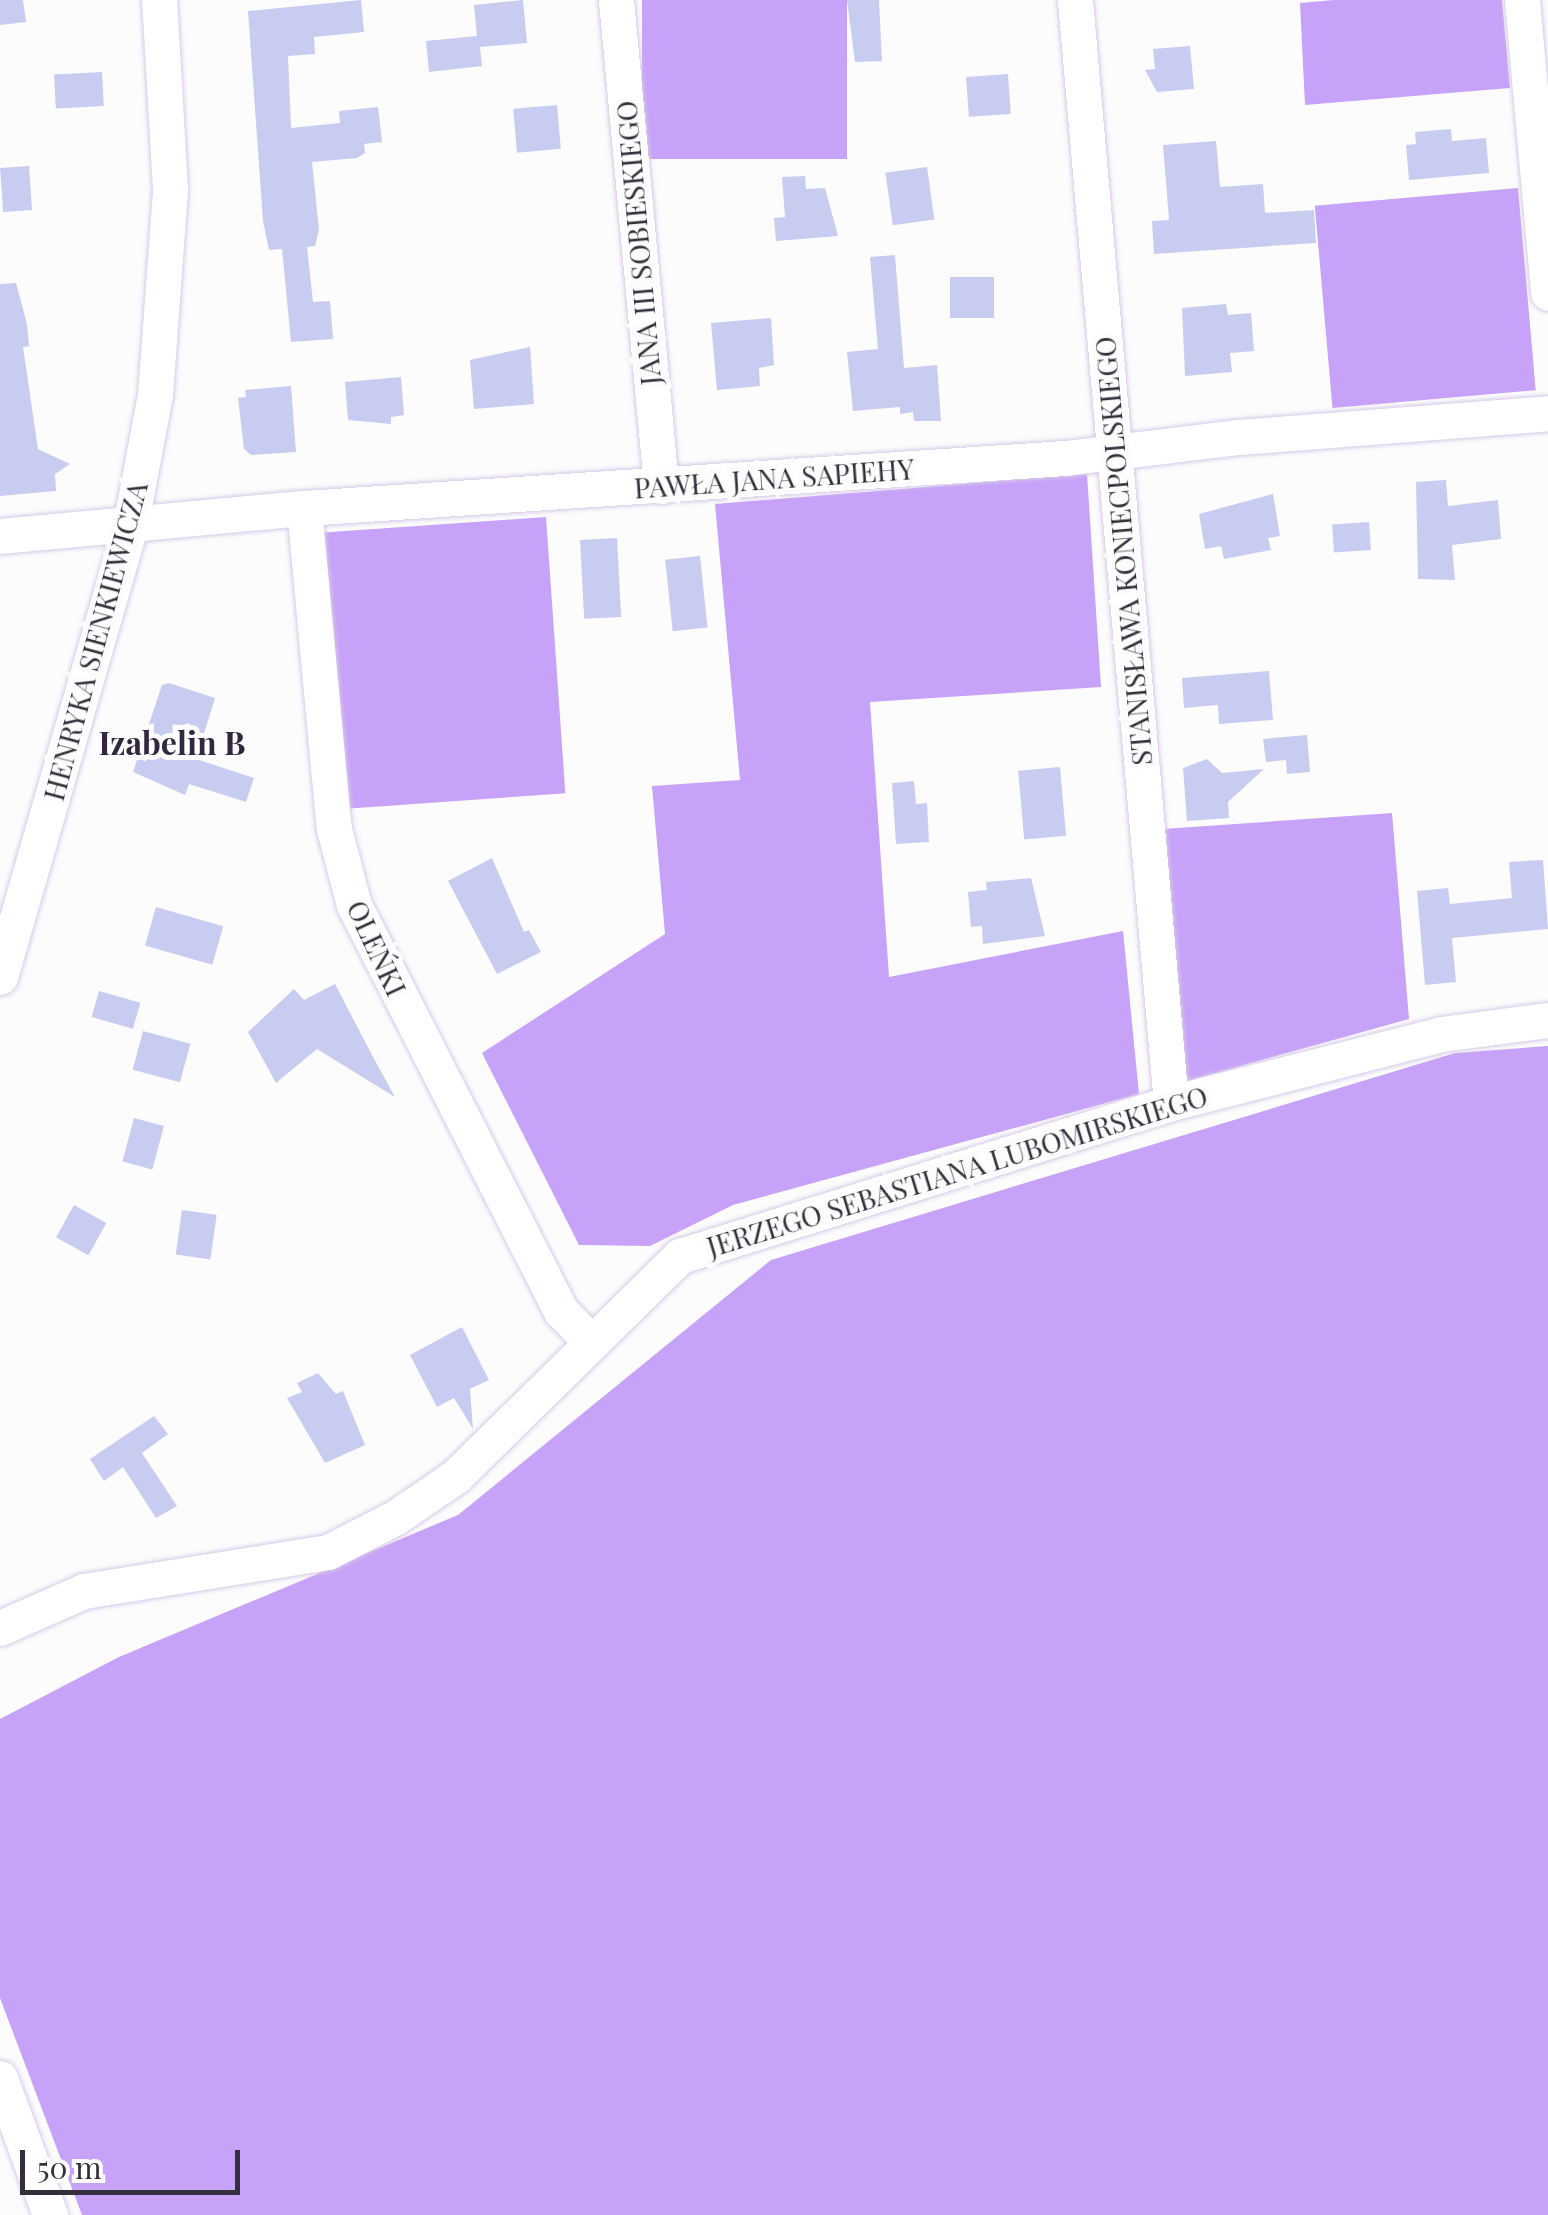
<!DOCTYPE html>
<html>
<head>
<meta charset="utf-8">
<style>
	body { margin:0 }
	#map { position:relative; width:1548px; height:2215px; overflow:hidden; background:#fcfcfc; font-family:"Playfair Display",serif }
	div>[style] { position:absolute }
	.forest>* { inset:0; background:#c6a2f8; transform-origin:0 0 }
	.building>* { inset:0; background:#c8ccf0; transform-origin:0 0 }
	.roads { filter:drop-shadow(0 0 2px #d6cae9) drop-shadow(0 0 2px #d6cae9) }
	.minor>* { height:35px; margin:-17.5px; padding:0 17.5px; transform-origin:17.5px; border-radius:17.5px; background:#fff }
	span { translate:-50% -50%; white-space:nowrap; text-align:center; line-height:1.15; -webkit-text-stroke:10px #fcfcfc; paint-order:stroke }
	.street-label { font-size:28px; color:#342f3b }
	.quarter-label { font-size:32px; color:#322740; font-weight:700 }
	.scale { position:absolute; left:20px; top:2150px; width:220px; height:45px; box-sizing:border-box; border:5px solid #342f3b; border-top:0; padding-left:12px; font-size:30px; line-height:35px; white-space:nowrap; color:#342f3b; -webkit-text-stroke:8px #fcfcfc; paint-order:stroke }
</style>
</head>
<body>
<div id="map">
	<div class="forest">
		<div style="left:642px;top:0;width:205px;height:159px"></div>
		<div style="clip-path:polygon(1334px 0,1502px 0,1510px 88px,1305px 105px,1300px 3px)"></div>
		<div style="left:1518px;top:188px;width:203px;height:204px;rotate:85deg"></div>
		<div style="clip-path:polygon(1087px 474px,1101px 687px,870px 702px,889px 977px,1123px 931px,1139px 1094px,733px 1205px,650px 1246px,579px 1245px,482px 1053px,665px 934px,652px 786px,740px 780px,715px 504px)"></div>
		<div style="left:546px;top:517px;width:277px;height:223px;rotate:86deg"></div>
		<div style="clip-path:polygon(1392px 813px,1409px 1019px,1187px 1081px,1163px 829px)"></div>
		<div style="clip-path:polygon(1548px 1046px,1548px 2215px,82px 2215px,0 1998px,0 1719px,119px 1657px,458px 1515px,771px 1260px,1455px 1053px)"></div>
	</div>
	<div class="building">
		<div style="clip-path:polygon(0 0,23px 0,26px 22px,0 25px)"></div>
		<div style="clip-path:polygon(361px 0,364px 32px,314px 37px,315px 54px,288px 56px,291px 128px,340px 123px,339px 111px,378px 107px,382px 142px,364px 144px,365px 153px,357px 158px,312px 162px,319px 230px,315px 246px,307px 247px,313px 302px,330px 301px,333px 339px,291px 342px,282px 249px,269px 250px,263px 221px,248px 11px)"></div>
		<div style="clip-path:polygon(523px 0,527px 43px,480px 47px,482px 66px,429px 72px,426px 41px,477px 36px,474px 5px)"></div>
		<div style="clip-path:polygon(847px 0,879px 0,882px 61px,855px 62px)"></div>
		<div style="clip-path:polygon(1190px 46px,1194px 89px,1157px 92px,1145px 70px,1155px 69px,1153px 49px)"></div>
		<div style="left:102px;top:72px;width:34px;height:48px;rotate:87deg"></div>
		<div style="left:1008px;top:74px;width:40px;height:42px;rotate:86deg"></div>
		<div style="left:557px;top:105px;width:44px;height:44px;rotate:85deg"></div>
		<div style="clip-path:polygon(1451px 129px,1452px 141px,1486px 138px,1489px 173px,1409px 180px,1406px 145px,1416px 144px,1415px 132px)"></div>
		<div style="clip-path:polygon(1216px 141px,1220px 187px,1263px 184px,1265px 213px,1314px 210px,1316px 243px,1154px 254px,1152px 221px,1169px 220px,1163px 145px)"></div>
		<div style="left:29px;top:166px;width:44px;height:29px;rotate:86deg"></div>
		<div style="left:927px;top:167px;width:53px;height:42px;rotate:82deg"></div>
		<div style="clip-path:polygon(805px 176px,806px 189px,825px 188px,838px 236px,776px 241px,774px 218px,785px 217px,782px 177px)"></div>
		<div style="clip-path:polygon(895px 255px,904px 368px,937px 365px,941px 421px,914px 421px,913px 412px,900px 414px,900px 407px,853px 411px,847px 352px,878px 349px,870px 257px)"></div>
		<div style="left:950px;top:277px;width:44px;height:41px"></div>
		<div style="clip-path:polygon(16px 283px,27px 324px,29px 346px,23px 347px,38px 449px,70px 464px,55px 474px,56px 491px,0 496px,0 284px)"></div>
		<div style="clip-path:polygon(1226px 304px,1228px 315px,1251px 313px,1254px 351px,1230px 353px,1232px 372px,1185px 376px,1182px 308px)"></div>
		<div style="clip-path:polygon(771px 318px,774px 365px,759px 368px,760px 386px,717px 390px,711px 323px)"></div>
		<div style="clip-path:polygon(530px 347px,534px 404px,474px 409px,470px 360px)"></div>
		<div style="clip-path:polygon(401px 377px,404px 415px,391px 417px,391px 424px,348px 420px,345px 382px)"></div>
		<div style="clip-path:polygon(291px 386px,296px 452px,251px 455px,244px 449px,238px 398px,246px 397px,245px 390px)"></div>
		<div style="clip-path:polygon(1446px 480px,1448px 506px,1498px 500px,1501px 539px,1452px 545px,1455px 580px,1418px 579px,1416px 482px)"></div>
		<div style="clip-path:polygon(1273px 494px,1280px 536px,1268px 538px,1271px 550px,1224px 559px,1221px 546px,1205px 549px,1199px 514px)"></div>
		<div style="left:1369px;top:522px;width:28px;height:37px;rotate:86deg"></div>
		<div style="left:617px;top:538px;width:79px;height:37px;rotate:87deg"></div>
		<div style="left:700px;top:556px;width:72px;height:35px;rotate:84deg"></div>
		<div style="clip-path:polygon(1269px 671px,1273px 720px,1219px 724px,1218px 705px,1184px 708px,1182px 678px)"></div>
		<div style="clip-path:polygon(169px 683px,215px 698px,196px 759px,254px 778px,246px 802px,189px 784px,185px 795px,133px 772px,162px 685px)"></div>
		<div style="clip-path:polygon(1307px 735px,1310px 772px,1287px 774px,1286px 760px,1266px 762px,1263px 739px)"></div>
		<div style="clip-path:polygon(1207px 759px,1222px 773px,1264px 769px,1228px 802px,1229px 818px,1187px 821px,1183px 768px)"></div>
		<div style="left:1060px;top:767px;width:69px;height:42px;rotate:85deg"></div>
		<div style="clip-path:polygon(914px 781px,916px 804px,927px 803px,929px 842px,896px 844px,892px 783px)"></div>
		<div style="clip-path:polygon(492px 858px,524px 932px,529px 930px,541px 952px,497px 974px,448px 881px)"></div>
		<div style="clip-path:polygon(1543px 860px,1548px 929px,1452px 938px,1456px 982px,1425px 985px,1417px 891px,1448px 888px,1450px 904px,1512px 898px,1509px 862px)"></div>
		<div style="clip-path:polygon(1031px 878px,1045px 936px,983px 944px,982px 926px,971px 927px,968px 892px,987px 890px,986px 882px)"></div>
		<div style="left:156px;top:907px;width:70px;height:40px;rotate:16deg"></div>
		<div style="clip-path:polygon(335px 984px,373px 1057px,395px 1097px,317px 1049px,276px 1083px,248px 1032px,294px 989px,304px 1000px)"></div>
		<div style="left:99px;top:991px;width:43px;height:27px;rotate:16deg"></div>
		<div style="left:143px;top:1031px;width:49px;height:40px;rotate:15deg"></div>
		<div style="left:134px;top:1118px;width:31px;height:45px;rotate:15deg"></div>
		<div style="left:74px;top:1205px;width:37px;height:37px;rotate:29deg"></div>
		<div style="left:182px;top:1210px;width:35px;height:45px;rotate:8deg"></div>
		<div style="clip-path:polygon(462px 1327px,489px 1380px,470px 1389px,473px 1429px,454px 1398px,437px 1407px,410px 1355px)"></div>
		<div style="clip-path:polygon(318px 1373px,336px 1394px,343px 1391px,365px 1445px,325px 1463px,287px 1398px,302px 1392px,297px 1383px)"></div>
		<div style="clip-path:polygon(154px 1416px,168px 1434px,142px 1453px,177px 1506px,156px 1518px,123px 1467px,104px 1481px,90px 1459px)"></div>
	</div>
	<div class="roads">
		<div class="minor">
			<div style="left:616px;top:0;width:488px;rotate:84.7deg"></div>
			<div style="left:1075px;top:0;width:1107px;rotate:85.03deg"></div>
			<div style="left:1522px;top:0;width:294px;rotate:84.9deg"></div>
			<div style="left:304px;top:508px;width:322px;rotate:84.7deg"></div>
			<div style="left:334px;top:829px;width:79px;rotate:75.3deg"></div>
			<div style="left:354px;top:905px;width:456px;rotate:63deg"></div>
			<div style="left:561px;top:1311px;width:42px;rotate:46deg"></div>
			<div style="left:0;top:536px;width:305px;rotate:-5.3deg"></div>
			<div style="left:304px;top:508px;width:763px;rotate:-3.76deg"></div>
			<div style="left:1065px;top:458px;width:175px;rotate:-6.9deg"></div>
			<div style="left:1239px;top:437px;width:310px;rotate:-4.4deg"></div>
			<div style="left:0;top:977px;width:468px;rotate:-73.9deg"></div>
			<div style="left:130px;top:527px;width:134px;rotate:-79.3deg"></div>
			<div style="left:155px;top:395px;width:207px;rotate:-85.8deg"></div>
			<div style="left:170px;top:189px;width:189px;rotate:-93.3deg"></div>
			<div style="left:0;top:1628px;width:92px;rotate:-23.8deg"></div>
			<div style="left:84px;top:1591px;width:247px;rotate:-9.1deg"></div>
			<div style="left:328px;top:1552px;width:76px;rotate:-27.2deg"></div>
			<div style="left:396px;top:1517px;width:73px;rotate:-34.3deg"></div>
			<div style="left:456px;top:1476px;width:314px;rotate:-44.5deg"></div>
			<div style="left:680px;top:1256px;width:514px;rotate:-17.31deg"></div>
			<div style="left:1171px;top:1103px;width:279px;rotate:-14.3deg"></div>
			<div style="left:1441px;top:1034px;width:108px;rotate:-7.5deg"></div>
			<div style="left:0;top:2078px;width:146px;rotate:69.9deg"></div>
		</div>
	</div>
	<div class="street-label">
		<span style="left:638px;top:243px;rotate:-95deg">JANA III SOBIESKIEGO</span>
		<span style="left:774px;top:478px;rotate:-4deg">PAWŁA JANA SAPIEHY</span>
		<span style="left:1123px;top:551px;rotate:-95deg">STANISŁAWA KONIECPOLSKIEGO</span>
		<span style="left:95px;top:641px;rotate:-75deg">HENRYKA SIENKIEWICZA</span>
		<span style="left:377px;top:948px;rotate:65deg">OLEŃKI</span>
		<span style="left:957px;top:1171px;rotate:-17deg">JERZEGO SEBASTIANA LUBOMIRSKIEGO</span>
	</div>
	<div class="quarter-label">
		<span style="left:172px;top:742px">Izabelin B</span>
	</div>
	<div class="scale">50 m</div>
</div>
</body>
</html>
